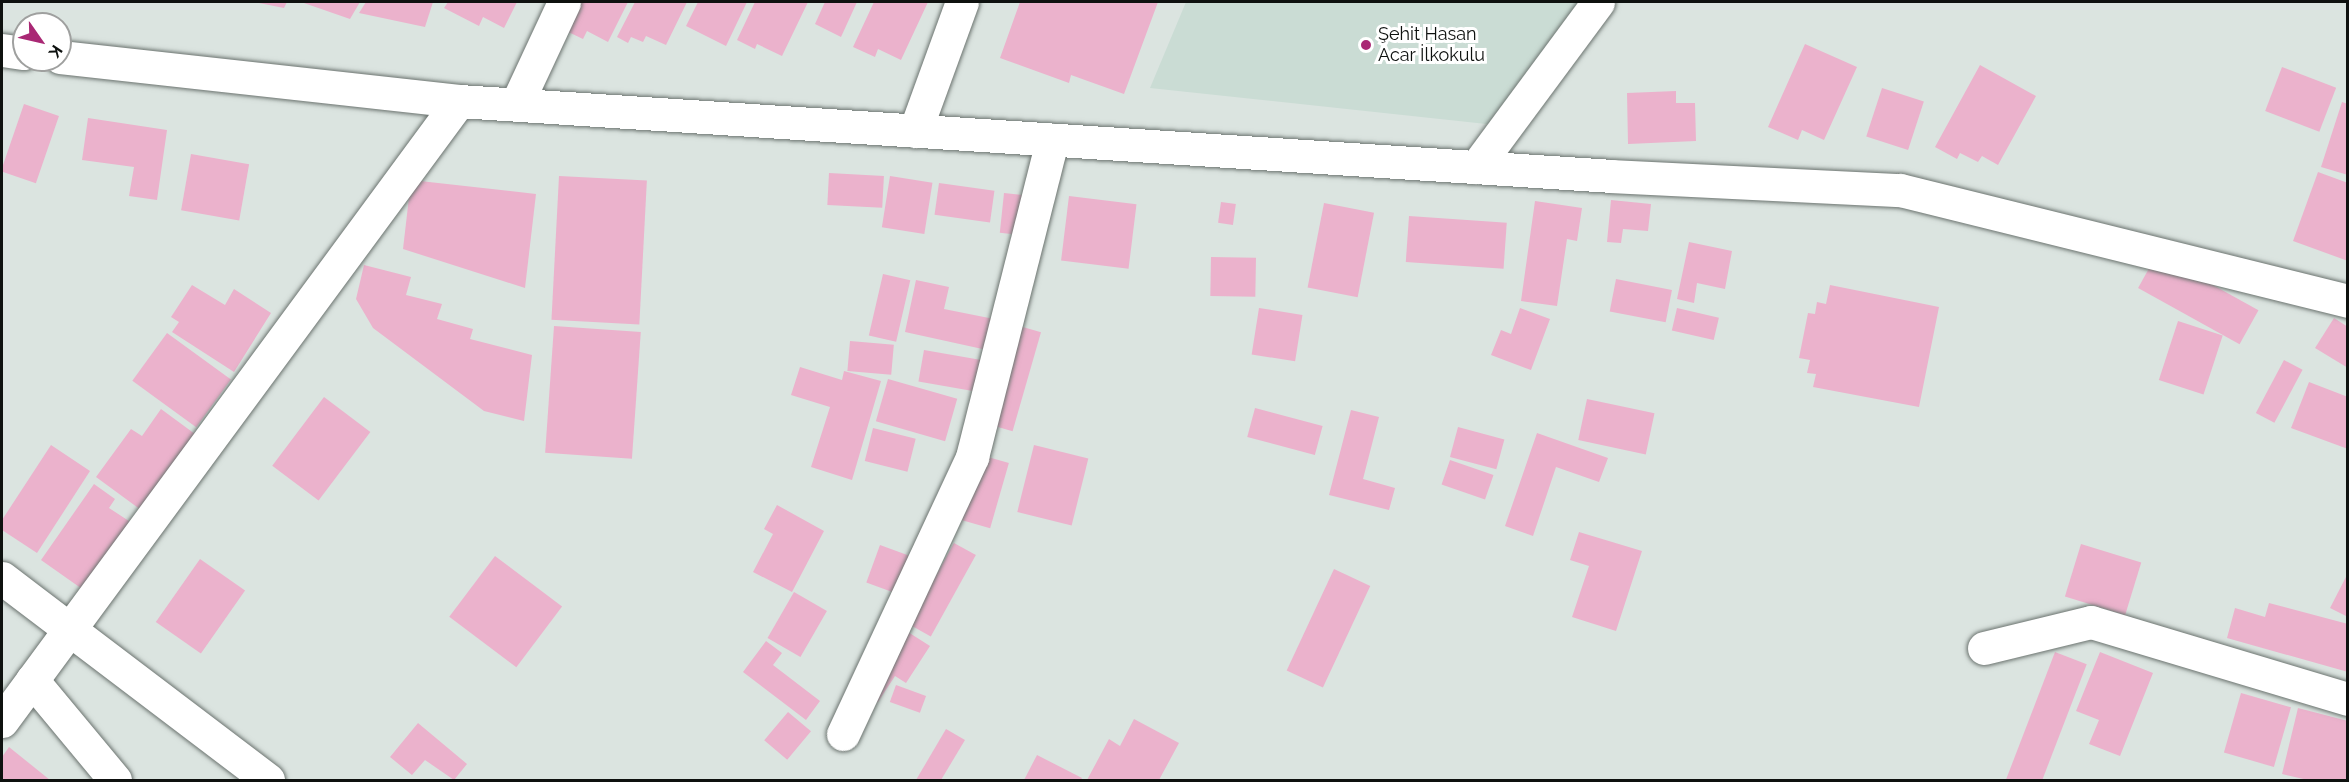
<!DOCTYPE html>
<html>
<head>
<meta charset="utf-8">
<style>
	body { margin:0 }
	#map { position:relative; width:2349px; height:782px; overflow:hidden; background:#dbe4e0; font-family:Raleway,sans-serif }
	div>[style] { position:absolute }
	.built>* { inset:0; background:#cadcd4 }
	.building>* { inset:0; background:#ebb2cc; transform-origin:0 0 }
	.roads { filter:drop-shadow(0 0 2px #6b736f) drop-shadow(0 0 2px #6b736f) }
	.minor>* { height:33px; margin:-16.5px; padding:0 16.5px; transform-origin:16.5px; border-radius:16.5px; background:#fff }
	.dots>* { width:16px; height:16px; translate:-50% -50%; box-sizing:border-box; border:3px solid #fff; border-radius:50% }
	span { translate:-50% -50%; white-space:nowrap; text-align:center; line-height:1.15; -webkit-text-stroke:6px #fff; paint-order:stroke }
	.poi-label { font-size:18px; color:#0e110f }
	.left { translate:0 -50%; text-align:left }
	.frame { position:absolute; inset:0; border:3px solid #0e110f; pointer-events:none }
	.north { position:absolute; left:12px; top:12px; width:60px; height:60px; box-sizing:border-box; background:#fff; border:2px solid #9fa09f; border-radius:50%; rotate:124deg; font-size:16px; font-weight:700; line-height:24px; text-align:center; color:#0e110f }
	.north::after { content:''; display:block; margin:auto; width:21px; height:27px; background:#a92874; clip-path:polygon(50% 0,100% 100%,50% 72%,0 100%) }
</style>
</head>
<body>
<div id="map">
	<div class="built">
		<div style="clip-path:polygon(1186px 2px,1595px 2px,1505px 126px,1150px 88px)"></div>
	</div>
	<div class="building">
		<div style="clip-path:polygon(301px 2px,360px 2px,350px 19px)"></div>
		<div style="clip-path:polygon(366px 2px,433px 2px,425px 27px,359px 13px)"></div>
		<div style="clip-path:polygon(448px 2px,517px 2px,504px 28px,483px 17px,479px 26px,444px 8px)"></div>
		<div style="clip-path:polygon(575px 2px,628px 2px,608px 42px,587px 31px,583px 39px,562px 29px)"></div>
		<div style="clip-path:polygon(635px 2px,687px 2px,666px 45px,646px 36px,643px 42px,631px 37px,628px 43px,617px 37px)"></div>
		<div style="clip-path:polygon(698px 2px,747px 2px,726px 46px,686px 26px)"></div>
		<div style="clip-path:polygon(755px 2px,808px 2px,782px 56px,757px 44px,755px 49px,737px 40px)"></div>
		<div style="clip-path:polygon(825px 2px,857px 2px,841px 37px,815px 24px)"></div>
		<div style="clip-path:polygon(874px 2px,928px 2px,901px 60px,878px 49px,875px 57px,853px 47px)"></div>
		<div style="clip-path:polygon(1020px 2px,1158px 2px,1124px 94px,1071px 75px,1069px 83px,1000px 58px)"></div>
		<div style="clip-path:polygon(259px 3px,259px 2px,287px 2px,284px 8px)"></div>
		<div style="clip-path:polygon(1805px 44px,1857px 67px,1824px 140px,1802px 130px,1798px 140px,1768px 127px)"></div>
		<div style="clip-path:polygon(1980px 65px,2036px 96px,1998px 165px,1982px 156px,1978px 162px,1960px 153px,1957px 159px,1935px 147px)"></div>
		<div style="left:2282px;top:67px;width:58px;height:47px;rotate:21deg"></div>
		<div style="left:1882px;top:88px;width:44px;height:51px;rotate:18deg"></div>
		<div style="clip-path:polygon(1676px 91px,1676px 103px,1695px 103px,1696px 141px,1628px 144px,1627px 93px)"></div>
		<div style="clip-path:polygon(2342px 102px,2348px 104px,2348px 175px,2321px 167px)"></div>
		<div style="left:24px;top:104px;width:37px;height:71px;rotate:19deg"></div>
		<div style="clip-path:polygon(88px 118px,167px 130px,157px 200px,129px 196px,134px 167px,82px 160px)"></div>
		<div style="left:191px;top:154px;width:59px;height:57px;rotate:10deg"></div>
		<div style="clip-path:polygon(2318px 172px,2348px 183px,2348px 261px,2293px 241px)"></div>
		<div style="left:829px;top:173px;width:55px;height:32px;rotate:3deg"></div>
		<div style="left:559px;top:176px;width:88px;height:144px;rotate:3deg"></div>
		<div style="left:890px;top:176px;width:43px;height:52px;rotate:9deg"></div>
		<div style="clip-path:polygon(411px 180px,536px 194px,525px 288px,403px 249px)"></div>
		<div style="left:939px;top:183px;width:56px;height:32px;rotate:8deg"></div>
		<div style="left:1004px;top:193px;width:18px;height:40px;rotate:6deg"></div>
		<div style="left:1069px;top:196px;width:68px;height:65px;rotate:7deg"></div>
		<div style="clip-path:polygon(1611px 200px,1651px 204px,1648px 231px,1623px 229px,1621px 243px,1607px 242px)"></div>
		<div style="clip-path:polygon(1535px 201px,1582px 208px,1577px 241px,1567px 239px,1557px 306px,1521px 301px)"></div>
		<div style="left:1221px;top:202px;width:15px;height:21px;rotate:8deg"></div>
		<div style="left:1324px;top:203px;width:51px;height:86px;rotate:11deg"></div>
		<div style="left:1409px;top:216px;width:98px;height:46px;rotate:4deg"></div>
		<div style="clip-path:polygon(1689px 242px,1732px 251px,1725px 289px,1697px 283px,1694px 303px,1677px 299px)"></div>
		<div style="left:2157px;top:254px;width:116px;height:39px;rotate:29deg"></div>
		<div style="left:1211px;top:257px;width:45px;height:39px;rotate:1deg"></div>
		<div style="clip-path:polygon(364px 265px,411px 277px,406px 295px,442px 304px,437px 319px,473px 329px,470px 339px,532px 355px,524px 421px,484px 411px,373px 328px,356px 299px)"></div>
		<div style="left:883px;top:274px;width:28px;height:63px;rotate:13deg"></div>
		<div style="left:1616px;top:279px;width:57px;height:33px;rotate:11deg"></div>
		<div style="clip-path:polygon(916px 280px,949px 287px,944px 309px,994px 319px,987px 350px,905px 332px)"></div>
		<div style="clip-path:polygon(192px 285px,225px 305px,234px 289px,271px 313px,234px 372px,172px 332px,179px 322px,171px 317px)"></div>
		<div style="clip-path:polygon(1830px 285px,1939px 307px,1919px 407px,1813px 387px,1816px 374px,1807px 373px,1810px 360px,1799px 358px,1808px 313px,1815px 314px,1817px 302px,1826px 304px)"></div>
		<div style="left:1259px;top:308px;width:44px;height:47px;rotate:9deg"></div>
		<div style="clip-path:polygon(1520px 308px,1550px 319px,1531px 370px,1491px 355px,1501px 330px,1511px 334px)"></div>
		<div style="left:1677px;top:308px;width:43px;height:23px;rotate:13deg"></div>
		<div style="clip-path:polygon(2334px 318px,2348px 327px,2348px 368px,2315px 348px)"></div>
		<div style="left:2178px;top:321px;width:47px;height:62px;rotate:18deg"></div>
		<div style="left:1016px;top:325px;width:26px;height:103px;rotate:16deg"></div>
		<div style="left:554px;top:326px;width:87px;height:127px;rotate:4deg"></div>
		<div style="left:167px;top:333px;width:79px;height:59px;rotate:36deg"></div>
		<div style="left:850px;top:341px;width:44px;height:30px;rotate:5deg"></div>
		<div style="left:924px;top:350px;width:58px;height:32px;rotate:10deg"></div>
		<div style="left:2284px;top:360px;width:21px;height:60px;rotate:28deg"></div>
		<div style="clip-path:polygon(800px 367px,842px 380px,844px 371px,881px 381px,852px 480px,811px 467px,830px 407px,791px 395px)"></div>
		<div style="left:888px;top:379px;width:72px;height:44px;rotate:16deg"></div>
		<div style="clip-path:polygon(2309px 382px,2348px 397px,2348px 449px,2291px 428px)"></div>
		<div style="left:324px;top:397px;width:58px;height:86px;rotate:37deg"></div>
		<div style="left:1587px;top:399px;width:69px;height:42px;rotate:12deg"></div>
		<div style="left:1255px;top:408px;width:70px;height:30px;rotate:15deg"></div>
		<div style="clip-path:polygon(161px 409px,195px 434px,141px 510px,96px 477px,131px 429px,142px 436px)"></div>
		<div style="clip-path:polygon(1351px 410px,1379px 417px,1363px 479px,1395px 488px,1389px 510px,1329px 495px)"></div>
		<div style="left:1458px;top:427px;width:48px;height:31px;rotate:15deg"></div>
		<div style="left:873px;top:428px;width:44px;height:34px;rotate:14deg"></div>
		<div style="clip-path:polygon(1537px 433px,1608px 458px,1599px 482px,1556px 467px,1533px 536px,1505px 526px)"></div>
		<div style="clip-path:polygon(51px 445px,90px 471px,37px 553px,2px 530px,2px 520px)"></div>
		<div style="left:1034px;top:445px;width:56px;height:69px;rotate:14deg"></div>
		<div style="left:981px;top:455px;width:29px;height:68px;rotate:16deg"></div>
		<div style="left:1450px;top:460px;width:46px;height:26px;rotate:19deg"></div>
		<div style="clip-path:polygon(94px 484px,115px 499px,109px 508px,132px 523px,85px 591px,41px 560px)"></div>
		<div style="clip-path:polygon(777px 505px,824px 531px,792px 592px,753px 572px,773px 534px,764px 529px)"></div>
		<div style="clip-path:polygon(1579px 532px,1642px 551px,1616px 631px,1572px 617px,1589px 566px,1570px 560px)"></div>
		<div style="left:954px;top:543px;width:25px;height:93px;rotate:29deg"></div>
		<div style="left:2081px;top:544px;width:63px;height:55px;rotate:17deg"></div>
		<div style="left:880px;top:545px;width:37px;height:40px;rotate:20deg"></div>
		<div style="left:495px;top:556px;width:84px;height:76px;rotate:37deg"></div>
		<div style="left:200px;top:559px;width:55px;height:77px;rotate:35deg"></div>
		<div style="left:1334px;top:569px;width:40px;height:112px;rotate:25deg"></div>
		<div style="clip-path:polygon(2348px 573px,2348px 617px,2330px 608px)"></div>
		<div style="left:794px;top:592px;width:38px;height:53px;rotate:30deg"></div>
		<div style="clip-path:polygon(2269px 603px,2348px 624px,2348px 672px,2227px 638px,2235px 608px,2265px 617px)"></div>
		<div style="clip-path:polygon(908px 632px,930px 646px,906px 683px,895px 676px,878px 702px,867px 695px)"></div>
		<div style="clip-path:polygon(766px 641px,782px 653px,773px 665px,820px 701px,806px 720px,743px 672px)"></div>
		<div style="left:2055px;top:652px;width:34px;height:138px;rotate:21deg"></div>
		<div style="clip-path:polygon(2100px 652px,2153px 673px,2120px 756px,2089px 744px,2099px 720px,2076px 711px)"></div>
		<div style="left:896px;top:685px;width:32px;height:18px;rotate:20deg"></div>
		<div style="left:2241px;top:693px;width:52px;height:62px;rotate:16deg"></div>
		<div style="clip-path:polygon(2298px 708px,2348px 721px,2348px 780px,2308px 780px,2282px 774px)"></div>
		<div style="left:788px;top:712px;width:30px;height:37px;rotate:40deg"></div>
		<div style="clip-path:polygon(1134px 719px,1179px 743px,1159px 780px,1087px 780px,1109px 739px,1120px 746px)"></div>
		<div style="clip-path:polygon(418px 723px,467px 764px,454px 780px,425px 760px,412px 775px,390px 757px)"></div>
		<div style="clip-path:polygon(946px 729px,965px 740px,941px 780px,916px 780px)"></div>
		<div style="clip-path:polygon(9px 747px,50px 780px,2px 780px,2px 757px)"></div>
		<div style="clip-path:polygon(1037px 755px,1082px 778px,1081px 780px,1024px 780px)"></div>
	</div>
	<div class="roads">
		<div class="minor">
			<div style="left:2px;top:50px;width:22px;rotate:8deg"></div>
			<div style="left:60px;top:57px;width:401px;rotate:6.3deg"></div>
			<div style="left:459px;top:101px;width:1154px;rotate:3.72deg"></div>
			<div style="left:1611px;top:176px;width:289px;rotate:2.8deg"></div>
			<div style="left:1900px;top:190px;width:462px;rotate:13.9deg"></div>
			<div style="left:517px;top:103px;width:111px;rotate:-65deg"></div>
			<div style="left:915px;top:131px;width:137px;rotate:-70deg"></div>
			<div style="left:1476px;top:167px;width:205px;rotate:-53.5deg"></div>
			<div style="left:2px;top:578px;width:334px;rotate:37.2deg"></div>
			<div style="left:1984px;top:648px;width:110px;rotate:-13.7deg"></div>
			<div style="left:2091px;top:622px;width:268px;rotate:16.7deg"></div>
			<div style="left:32px;top:680px;width:130px;rotate:50.3deg"></div>
			<div style="left:2px;top:721px;width:770px;rotate:-53.61deg"></div>
			<div style="left:843px;top:734px;width:306px;rotate:-65deg"></div>
			<div style="left:972px;top:457px;width:327px;rotate:-75.8deg"></div>
		</div>
	</div>
	<div class="dots">
		<div style="left:1366px;top:45px;background:#a92874"></div>
	</div>
	<div class="poi-label">
		<span class="left" style="left:1378px;top:45px">Şehit Hasan<br>Acar İlkokulu</span>
	</div>
	<div class="frame"></div>
	<div class="north">K</div>
</div>
</body>
</html>
